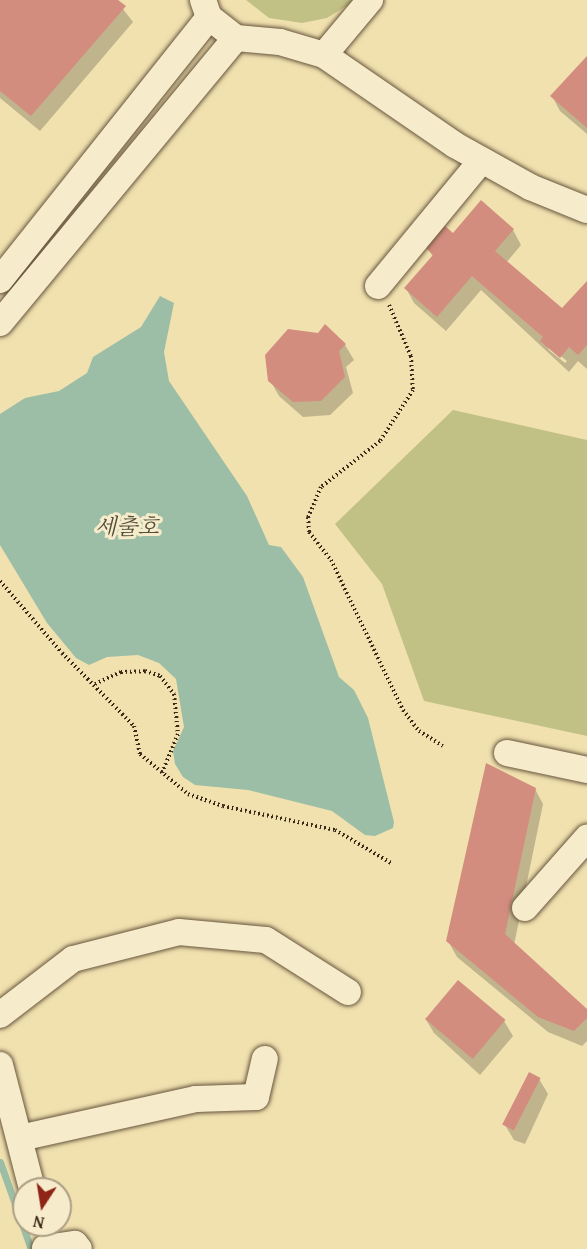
<!DOCTYPE html>
<html>
<head>
<meta charset="utf-8">
<style>
	body { margin:0 }
	#map { position:relative; width:587px; height:1249px; overflow:hidden; background:#f1e1af; font-family:"Gentium Book Plus","Noto Serif KR",serif }
	div>[style] { position:absolute }
	.green>* { inset:0; background:#c2c185 }
	.water>* { inset:0; background:#9cbea6 }
	.shadow>* { inset:0; background:#0003 }
	.stream>* { height:7px; margin:-3.5px; padding:0 3.5px; transform-origin:3.5px; border-radius:3.5px; background:#9cbea6 }
	.building>* { inset:0; background:#d38d7f; transform-origin:0 0 }
	.path>* { height:4px; margin-top:-2px; transform-origin:0; background:repeating-linear-gradient(90deg,#3b2818 0 1.5px,transparent 0 4.5px) }
	.roads { filter:drop-shadow(0 0 2px #68563e) drop-shadow(0 0 2px #68563e) }
	.minor>* { height:26px; margin:-13px; padding:0 13px; transform-origin:13px; border-radius:13px; background:#f6eccb }
	span { translate:-50% -50%; white-space:nowrap; text-align:center; line-height:1.15; -webkit-text-stroke:6px #f6eccb; paint-order:stroke }
	.water-label { font-size:22px; color:#534e3c; font-style:italic }
	.north { position:absolute; left:12px; top:1177px; width:60px; height:60px; box-sizing:border-box; background:#f6eccb; border:2px solid #ab9e83; border-radius:50%; rotate:192deg; font-size:16px; font-weight:700; line-height:24px; text-align:center; color:#3b2818 }
	.north::after { content:''; display:block; margin:auto; width:21px; height:27px; background:#8f2418; clip-path:polygon(50% 0,100% 100%,50% 72%,0 100%) }
</style>
</head>
<body>
<div id="map">
	<div class="green">
		<div style="clip-path:polygon(246px 0,356px 0,327px 18px,302px 23px,269px 18px)"></div>
		<div style="clip-path:polygon(453px 410px,587px 440px,587px 736px,424px 701px,382px 584px,335px 524px)"></div>
	</div>
	<div class="water">
		<div style="clip-path:polygon(160px 296px,174px 303px,164px 352px,169px 381px,247px 496px,269px 545px,281px 547px,303px 577px,339px 677px,354px 690px,368px 718px,394px 822px,393px 828px,375px 836px,365px 835px,332px 811px,248px 790px,195px 785px,183px 777px,175px 764px,173px 751px,184px 727px,176px 679px,159px 663px,138px 655px,107px 657px,89px 665px,76px 658px,47px 623px,0 545px,0 414px,25px 398px,59px 391px,87px 373px,93px 357px,141px 327px)"></div>
	</div>
	<div class="shadow">
		<div style="clip-path:polygon(0 0,116px 0,133px 22px,40px 131px,0 98px)"></div>
		<div style="clip-path:polygon(587px 59px,587px 134px,560px 111px,552px 96px)"></div>
		<div style="clip-path:polygon(evenodd,513px 230px,521px 245px,506px 263px,562px 310px,587px 283px,587px 369px,578px 361px,569px 372px,481px 290px,446px 331px,414px 303px,406px 288px,433px 257px,428px 248px,453px 235px,513px 230px,546px 344px,567px 361px,565px 363px,549px 350px,546px 344px)"></div>
		<div style="clip-path:polygon(325px 327px,345px 345px,354px 360px,346px 367px,353px 393px,330px 415px,303px 417px,279px 396px,270px 380px)"></div>
		<div style="clip-path:polygon(535px 789px,543px 804px,514px 945px,587px 1011px,587px 1041px,582px 1046px,548px 1032px,457px 957px,448px 941px)"></div>
		<div style="clip-path:polygon(425px 1018px,504px 1021px,513px 1036px,480px 1075px,434px 1033px)"></div>
		<div style="clip-path:polygon(539px 1079px,548px 1094px,525px 1144px,514px 1140px,505px 1125px)"></div>
	</div>
	<div class="stream">
		<div style="left:0;top:1162px;width:92px;rotate:70.4deg"></div>
	</div>
	<div class="building">
		<div style="clip-path:polygon(0 0,118px 0,126px 6px,31px 116px,0 91px)"></div>
		<div style="clip-path:polygon(587px 56px,587px 128px,550px 96px)"></div>
		<div style="clip-path:polygon(481px 200px,514px 229px,495px 251px,562px 308px,587px 281px,587px 345px,578px 355px,569px 347px,560px 358px,540px 341px,543px 337px,472px 276px,437px 317px,404px 288px,433px 255px,426px 248px,445px 226px,453px 233px)"></div>
		<div style="clip-path:polygon(325px 324px,346px 344px,339px 351px,345px 377px,321px 401px,293px 402px,268px 381px,265px 355px,288px 329px,318px 333px)"></div>
		<div style="clip-path:polygon(486px 763px,536px 788px,505px 934px,587px 1009px,587px 1018px,574px 1031px,538px 1017px,446px 941px)"></div>
		<div style="left:458px;top:980px;width:62px;height:51px;rotate:40deg"></div>
		<div style="left:529px;top:1072px;width:13px;height:59px;rotate:27deg"></div>
	</div>
	<div class="path">
		<div style="left:389px;top:305px;width:56px;rotate:66.7deg"></div>
		<div style="left:411px;top:356px;width:34px;rotate:87deg"></div>
		<div style="left:413px;top:390px;width:61px;rotate:122.9deg"></div>
		<div style="left:380px;top:441px;width:75px;rotate:142.1deg"></div>
		<div style="left:321px;top:487px;width:33px;rotate:113deg"></div>
		<div style="left:308px;top:517px;width:15px;rotate:86deg"></div>
		<div style="left:309px;top:532px;width:36px;rotate:52deg"></div>
		<div style="left:331px;top:560px;width:166px;rotate:64.4deg"></div>
		<div style="left:403px;top:710px;width:26px;rotate:53deg"></div>
		<div style="left:419px;top:731px;width:28px;rotate:32deg"></div>
		<div style="left:0;top:581px;width:95px;rotate:49.3deg"></div>
		<div style="left:62px;top:653px;width:103px;rotate:45.4deg"></div>
		<div style="left:134px;top:726px;width:29px;rotate:78deg"></div>
		<div style="left:140px;top:754px;width:62px;rotate:39.8deg"></div>
		<div style="left:188px;top:794px;width:37px;rotate:19deg"></div>
		<div style="left:223px;top:806px;width:115px;rotate:12.1deg"></div>
		<div style="left:335px;top:830px;width:65px;rotate:30.5deg"></div>
		<div style="left:95px;top:684px;width:29px;rotate:-25deg"></div>
		<div style="left:121px;top:672px;width:24px;rotate:-2deg"></div>
		<div style="left:145px;top:671px;width:16px;rotate:18deg"></div>
		<div style="left:160px;top:676px;width:23px;rotate:52deg"></div>
		<div style="left:174px;top:694px;width:40px;rotate:84.3deg"></div>
		<div style="left:178px;top:734px;width:42px;rotate:112.3deg"></div>
	</div>
	<div class="roads">
		<div class="minor">
			<div style="left:203px;top:0;width:18px;rotate:71deg"></div>
			<div style="left:209px;top:17px;width:34px;rotate:38deg"></div>
			<div style="left:236px;top:38px;width:44px;rotate:5.2deg"></div>
			<div style="left:280px;top:42px;width:46px;rotate:16.5deg"></div>
			<div style="left:324px;top:55px;width:159px;rotate:34.5deg"></div>
			<div style="left:455px;top:145px;width:86px;rotate:29.2deg"></div>
			<div style="left:530px;top:187px;width:61px;rotate:22deg"></div>
			<div style="left:324px;top:55px;width:72px;rotate:-50.1deg"></div>
			<div style="left:0;top:280px;width:336px;rotate:-51.5deg"></div>
			<div style="left:378px;top:286px;width:163px;rotate:-50.5deg"></div>
			<div style="left:0;top:323px;width:370px;rotate:-50.4deg"></div>
			<div style="left:507px;top:753px;width:82px;rotate:12deg"></div>
			<div style="left:525px;top:908px;width:94px;rotate:-48.5deg"></div>
			<div style="left:0;top:1015px;width:92px;rotate:-37.5deg"></div>
			<div style="left:73px;top:959px;width:109px;rotate:-14.3deg"></div>
			<div style="left:179px;top:932px;width:87px;rotate:5.3deg"></div>
			<div style="left:266px;top:940px;width:97px;rotate:32.4deg"></div>
			<div style="left:0;top:1065px;width:128px;rotate:75.5deg"></div>
			<div style="left:20px;top:1138px;width:180px;rotate:-12.5deg"></div>
			<div style="left:196px;top:1099px;width:60px;rotate:-1.9deg"></div>
			<div style="left:256px;top:1097px;width:39px;rotate:-77deg"></div>
			<div style="left:45px;top:1248px;width:30px;rotate:-8deg"></div>
			<div style="left:75px;top:1244px;width:6px;rotate:51deg"></div>
		</div>
	</div>
	<div class="water-label">
		<span style="left:127px;top:527px">세출호</span>
	</div>
	<div class="north">N</div>
</div>
</body>
</html>
